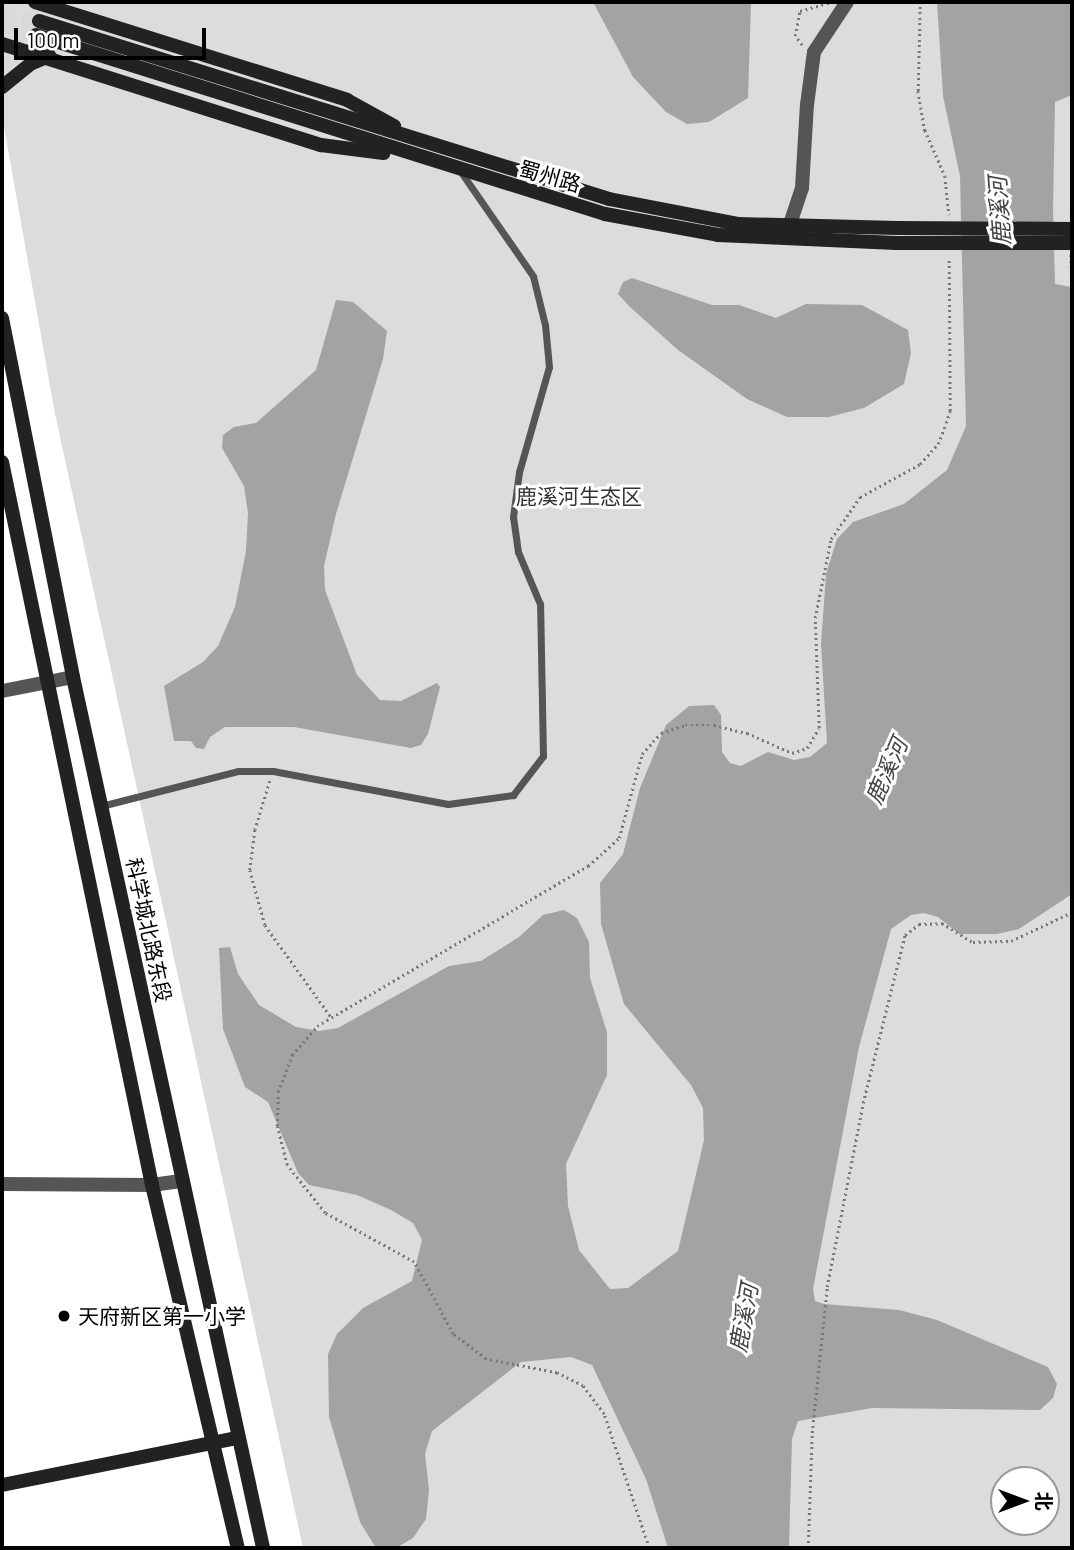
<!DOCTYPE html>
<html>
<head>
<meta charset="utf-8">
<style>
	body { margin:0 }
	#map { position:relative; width:1074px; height:1550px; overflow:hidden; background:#fff; font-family:Barlow,"Noto Sans SC",sans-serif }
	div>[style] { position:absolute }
	.green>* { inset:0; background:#dcdcdc }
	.water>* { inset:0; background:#a3a3a3 }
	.secondary-tunnel>* { height:14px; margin-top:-7px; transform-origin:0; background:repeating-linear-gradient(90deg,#d9d9d9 0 14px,transparent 0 21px) }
	.path>* { height:2.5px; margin-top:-1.25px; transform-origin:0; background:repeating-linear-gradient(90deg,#777 0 2px,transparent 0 5.5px) }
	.lane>* { height:7px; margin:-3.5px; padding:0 3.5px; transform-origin:3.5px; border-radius:3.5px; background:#555 }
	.street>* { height:14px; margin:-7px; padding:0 7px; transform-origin:7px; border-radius:7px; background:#555 }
	.secondary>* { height:14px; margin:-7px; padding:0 7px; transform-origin:7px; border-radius:7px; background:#222 }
	.path-bridge>* { height:2.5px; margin-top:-1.25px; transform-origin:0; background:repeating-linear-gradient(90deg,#777 0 2px,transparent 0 5.5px) }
	.street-bridge>* { height:14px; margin:-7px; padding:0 7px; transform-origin:7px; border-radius:7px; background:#555 }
	.secondary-bridge>* { height:14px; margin:-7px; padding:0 7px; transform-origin:7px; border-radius:7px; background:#222 }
	.dots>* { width:19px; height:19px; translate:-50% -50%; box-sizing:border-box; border:4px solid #fff; border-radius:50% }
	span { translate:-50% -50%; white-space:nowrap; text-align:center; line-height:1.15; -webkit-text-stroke:6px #fff; paint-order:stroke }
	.street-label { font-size:21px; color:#000 }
	.park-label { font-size:21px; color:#333 }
	.poi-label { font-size:21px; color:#000 }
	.left { translate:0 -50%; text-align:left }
	.water-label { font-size:23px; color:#444; font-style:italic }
	.frame { position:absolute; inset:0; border:4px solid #000; pointer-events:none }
	.north { position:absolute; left:990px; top:1466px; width:70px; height:70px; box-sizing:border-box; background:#fff; border:2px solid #999; border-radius:50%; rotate:90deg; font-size:19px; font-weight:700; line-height:28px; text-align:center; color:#000 }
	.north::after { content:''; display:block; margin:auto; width:24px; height:32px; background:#000; clip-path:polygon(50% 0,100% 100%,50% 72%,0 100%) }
	.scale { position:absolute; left:14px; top:28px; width:192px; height:32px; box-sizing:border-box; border:4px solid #000; border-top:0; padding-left:9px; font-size:21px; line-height:24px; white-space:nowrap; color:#000; -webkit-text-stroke:5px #fff; paint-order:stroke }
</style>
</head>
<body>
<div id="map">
	<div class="green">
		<div style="clip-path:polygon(evenodd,2px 2px,1072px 2px,1072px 1548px,303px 1548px,55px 414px,2px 116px,2px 2px,1004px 1480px,1046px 1480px,1046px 1522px,1004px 1522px,1004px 1480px)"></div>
	</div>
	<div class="water">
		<div style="clip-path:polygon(593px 2px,751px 2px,748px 98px,709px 122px,687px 124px,666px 112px,633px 77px)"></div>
		<div style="clip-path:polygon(937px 2px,1072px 2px,1072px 95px,1055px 102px,1053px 209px,1055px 284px,1072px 287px,1072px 894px,1019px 929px,997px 934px,959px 934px,938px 917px,924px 913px,911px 915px,891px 929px,859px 1047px,813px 1289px,815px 1301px,824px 1304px,899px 1310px,937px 1320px,1048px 1367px,1057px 1384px,1053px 1398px,1040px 1410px,872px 1408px,798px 1421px,792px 1439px,789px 1548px,668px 1548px,646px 1479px,592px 1365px,571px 1357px,521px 1362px,432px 1431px,425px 1454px,429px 1490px,426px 1519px,413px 1538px,396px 1548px,376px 1548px,360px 1522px,329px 1417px,328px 1354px,337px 1334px,363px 1308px,412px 1281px,422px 1240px,413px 1223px,391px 1210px,357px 1195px,309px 1185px,298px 1173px,268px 1102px,245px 1087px,223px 1029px,219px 948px,230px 947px,238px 974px,259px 1005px,296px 1027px,319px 1031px,338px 1028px,449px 966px,481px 961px,519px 937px,543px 915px,564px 910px,577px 918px,589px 942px,590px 978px,607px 1032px,607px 1075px,566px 1164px,568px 1206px,579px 1250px,610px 1289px,628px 1288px,678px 1251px,704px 1140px,703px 1108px,691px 1085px,624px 1004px,601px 924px,600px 883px,623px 854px,640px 788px,666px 725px,689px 706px,714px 705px,721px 715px,722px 752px,730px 763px,741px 766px,768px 752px,794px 760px,810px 757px,827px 743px,821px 644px,826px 574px,837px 539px,853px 522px,904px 504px,947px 470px,966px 426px,960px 176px,943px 96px)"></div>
		<div style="clip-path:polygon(632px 278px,712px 305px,739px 305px,776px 318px,806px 304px,862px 305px,908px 330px,911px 353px,904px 384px,864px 408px,829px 417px,787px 417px,747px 399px,678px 350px,630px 307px,618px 294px,623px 282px)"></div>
		<div style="clip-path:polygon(336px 300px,353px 302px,387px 331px,383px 359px,336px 514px,324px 566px,325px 590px,357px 675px,380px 700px,401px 701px,437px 683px,440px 687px,428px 734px,421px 745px,411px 748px,294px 727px,225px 727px,210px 737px,204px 749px,196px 748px,191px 741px,174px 741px,164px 686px,203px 662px,218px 646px,235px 607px,246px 551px,248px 513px,244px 486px,222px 448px,223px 435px,234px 427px,256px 423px,316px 370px)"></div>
	</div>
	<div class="secondary-tunnel">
		<div style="left:2px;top:11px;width:38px;rotate:15deg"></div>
		<div style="left:2px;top:24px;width:36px;rotate:18deg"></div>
	</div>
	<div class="path">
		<div style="left:802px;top:45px;width:11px;rotate:-128deg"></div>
		<div style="left:795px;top:36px;width:25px;rotate:-79deg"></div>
		<div style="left:800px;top:11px;width:32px;rotate:-16deg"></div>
		<div style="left:918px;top:91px;width:89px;rotate:-88.7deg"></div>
		<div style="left:1071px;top:217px;width:56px;rotate:-89deg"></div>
		<div style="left:1071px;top:255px;width:25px;rotate:88deg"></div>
		<div style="left:270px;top:781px;width:51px;rotate:107deg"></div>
		<div style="left:255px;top:830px;width:40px;rotate:97.1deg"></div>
		<div style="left:250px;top:870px;width:57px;rotate:74.7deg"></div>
		<div style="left:265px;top:925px;width:113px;rotate:54.3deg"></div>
		<div style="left:649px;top:1548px;width:141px;rotate:-108.6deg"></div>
		<div style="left:604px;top:1414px;width:35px;rotate:-127deg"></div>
		<div style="left:583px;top:1386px;width:29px;rotate:-153deg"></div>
		<div style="left:557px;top:1373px;width:72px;rotate:-168.8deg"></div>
		<div style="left:486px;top:1359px;width:41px;rotate:-142.9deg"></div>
		<div style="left:453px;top:1334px;width:82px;rotate:-118.4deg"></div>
		<div style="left:414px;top:1262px;width:102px;rotate:-151.2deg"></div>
		<div style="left:325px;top:1213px;width:61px;rotate:-128.4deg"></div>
		<div style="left:287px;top:1165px;width:40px;rotate:-104.4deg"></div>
		<div style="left:277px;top:1126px;width:34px;rotate:-88deg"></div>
		<div style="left:278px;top:1092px;width:40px;rotate:-69deg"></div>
		<div style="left:292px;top:1055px;width:38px;rotate:-49deg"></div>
		<div style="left:317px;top:1026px;width:315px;rotate:-30.6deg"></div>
		<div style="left:588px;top:866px;width:42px;rotate:-42.1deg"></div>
		<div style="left:619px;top:838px;width:87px;rotate:-74.7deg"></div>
		<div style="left:642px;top:754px;width:28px;rotate:-48deg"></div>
		<div style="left:661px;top:733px;width:25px;rotate:-18deg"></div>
		<div style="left:685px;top:725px;width:29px"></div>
		<div style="left:714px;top:725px;width:34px;rotate:14deg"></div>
		<div style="left:747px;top:733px;width:49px;rotate:24deg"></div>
		<div style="left:792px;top:753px;width:16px;rotate:-18deg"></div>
		<div style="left:807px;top:748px;width:23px;rotate:-59deg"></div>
		<div style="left:819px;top:728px;width:110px;rotate:-92.1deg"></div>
		<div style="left:815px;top:618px;width:81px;rotate:-78.6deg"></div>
		<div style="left:831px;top:539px;width:51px;rotate:-55.4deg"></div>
		<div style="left:860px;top:497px;width:68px;rotate:-28.8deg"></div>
		<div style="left:920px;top:464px;width:27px;rotate:-48deg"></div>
		<div style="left:938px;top:444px;width:22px;rotate:-69deg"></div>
		<div style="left:808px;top:1548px;width:115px;rotate:-88deg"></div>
		<div style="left:812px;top:1433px;width:147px;rotate:-84.1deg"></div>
		<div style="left:827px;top:1287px;width:187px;rotate:-78.9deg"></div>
		<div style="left:863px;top:1103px;width:173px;rotate:-76deg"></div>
		<div style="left:905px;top:935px;width:18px;rotate:-38deg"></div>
		<div style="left:919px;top:924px;width:23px;rotate:-2deg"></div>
		<div style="left:942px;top:923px;width:36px;rotate:32deg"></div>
		<div style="left:973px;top:942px;width:38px;rotate:-2deg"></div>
		<div style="left:1011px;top:941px;width:68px;rotate:-25.4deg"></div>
	</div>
	<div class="lane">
		<div style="left:101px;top:806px;width:141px;rotate:-14.3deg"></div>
		<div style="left:238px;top:771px;width:35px"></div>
		<div style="left:273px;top:771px;width:178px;rotate:10.7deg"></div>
		<div style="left:448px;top:804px;width:66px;rotate:-7.9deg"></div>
		<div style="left:513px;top:795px;width:49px;rotate:-52.4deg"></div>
		<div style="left:543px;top:756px;width:152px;rotate:-91.1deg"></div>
		<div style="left:540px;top:604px;width:56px;rotate:-112.9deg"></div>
		<div style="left:518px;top:552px;width:35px;rotate:-98deg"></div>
		<div style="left:513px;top:517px;width:45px;rotate:-82.4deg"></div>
		<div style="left:519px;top:472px;width:109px;rotate:-74.1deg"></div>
		<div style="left:549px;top:367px;width:42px;rotate:-95.4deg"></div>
		<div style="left:545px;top:325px;width:50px;rotate:-103.8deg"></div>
		<div style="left:533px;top:276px;width:126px;rotate:-124.7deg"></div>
	</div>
	<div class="street">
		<div style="left:807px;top:105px;width:53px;rotate:-82.5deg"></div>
		<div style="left:814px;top:52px;width:60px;rotate:-56.6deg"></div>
		<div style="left:789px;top:227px;width:41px;rotate:-71.6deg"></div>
		<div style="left:2px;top:691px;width:72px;rotate:-11.2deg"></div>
		<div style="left:2px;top:1184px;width:150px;rotate:0.4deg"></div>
		<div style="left:152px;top:1185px;width:29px;rotate:-8deg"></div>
	</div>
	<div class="secondary">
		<div style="left:35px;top:2px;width:327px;rotate:17.4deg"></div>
		<div style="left:347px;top:100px;width:54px;rotate:29deg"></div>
		<div style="left:39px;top:21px;width:597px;rotate:17.34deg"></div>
		<div style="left:609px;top:199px;width:131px;rotate:11deg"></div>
		<div style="left:738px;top:224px;width:159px;rotate:1.4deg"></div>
		<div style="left:36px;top:35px;width:596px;rotate:17.46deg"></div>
		<div style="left:605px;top:214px;width:115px;rotate:10.5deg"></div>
		<div style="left:718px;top:235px;width:178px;rotate:2.6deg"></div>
		<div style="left:2px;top:44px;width:335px;rotate:17.6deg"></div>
		<div style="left:321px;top:145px;width:63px;rotate:7.4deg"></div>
		<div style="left:2px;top:87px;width:36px;rotate:-39deg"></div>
		<div style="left:30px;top:64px;width:21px;rotate:-23deg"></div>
		<div style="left:2px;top:318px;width:366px;rotate:78.8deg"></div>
		<div style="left:73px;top:677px;width:891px;rotate:77.69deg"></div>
		<div style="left:2px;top:462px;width:738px;rotate:78.28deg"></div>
		<div style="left:152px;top:1185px;width:373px;rotate:76.7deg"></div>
		<div style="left:2px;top:1485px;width:240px;rotate:-11.3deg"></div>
	</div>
	<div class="path-bridge">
		<div style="left:918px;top:91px;width:40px;rotate:80deg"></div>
		<div style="left:925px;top:130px;width:50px;rotate:66.5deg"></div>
		<div style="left:945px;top:176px;width:39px;rotate:84deg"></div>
		<div style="left:946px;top:423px;width:13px;rotate:-72deg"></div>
		<div style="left:950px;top:411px;width:154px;rotate:-90.4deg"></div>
	</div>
	<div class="street-bridge">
		<div style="left:802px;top:188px;width:83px;rotate:-86.6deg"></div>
	</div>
	<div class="secondary-bridge">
		<div style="left:897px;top:228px;width:175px;rotate:0.3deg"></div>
		<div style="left:896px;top:243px;width:176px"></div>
	</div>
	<div class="dots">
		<div style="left:64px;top:1316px;background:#000"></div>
	</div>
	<div class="street-label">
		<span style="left:550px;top:176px;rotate:16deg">蜀州路</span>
		<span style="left:149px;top:930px;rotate:78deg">科学城北路东段</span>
	</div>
	<div class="park-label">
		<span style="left:579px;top:496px">鹿溪河生态区</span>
	</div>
	<div class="poi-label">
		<span class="left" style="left:78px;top:1316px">天府新区第一小学</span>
	</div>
	<div class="water-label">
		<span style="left:999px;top:211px;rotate:-94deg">鹿溪河</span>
		<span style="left:886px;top:771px;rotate:-66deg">鹿溪河</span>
		<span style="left:743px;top:1318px;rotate:-80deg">鹿溪河</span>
	</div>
	<div class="frame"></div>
	<div class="north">北</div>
	<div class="scale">100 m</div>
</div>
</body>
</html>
